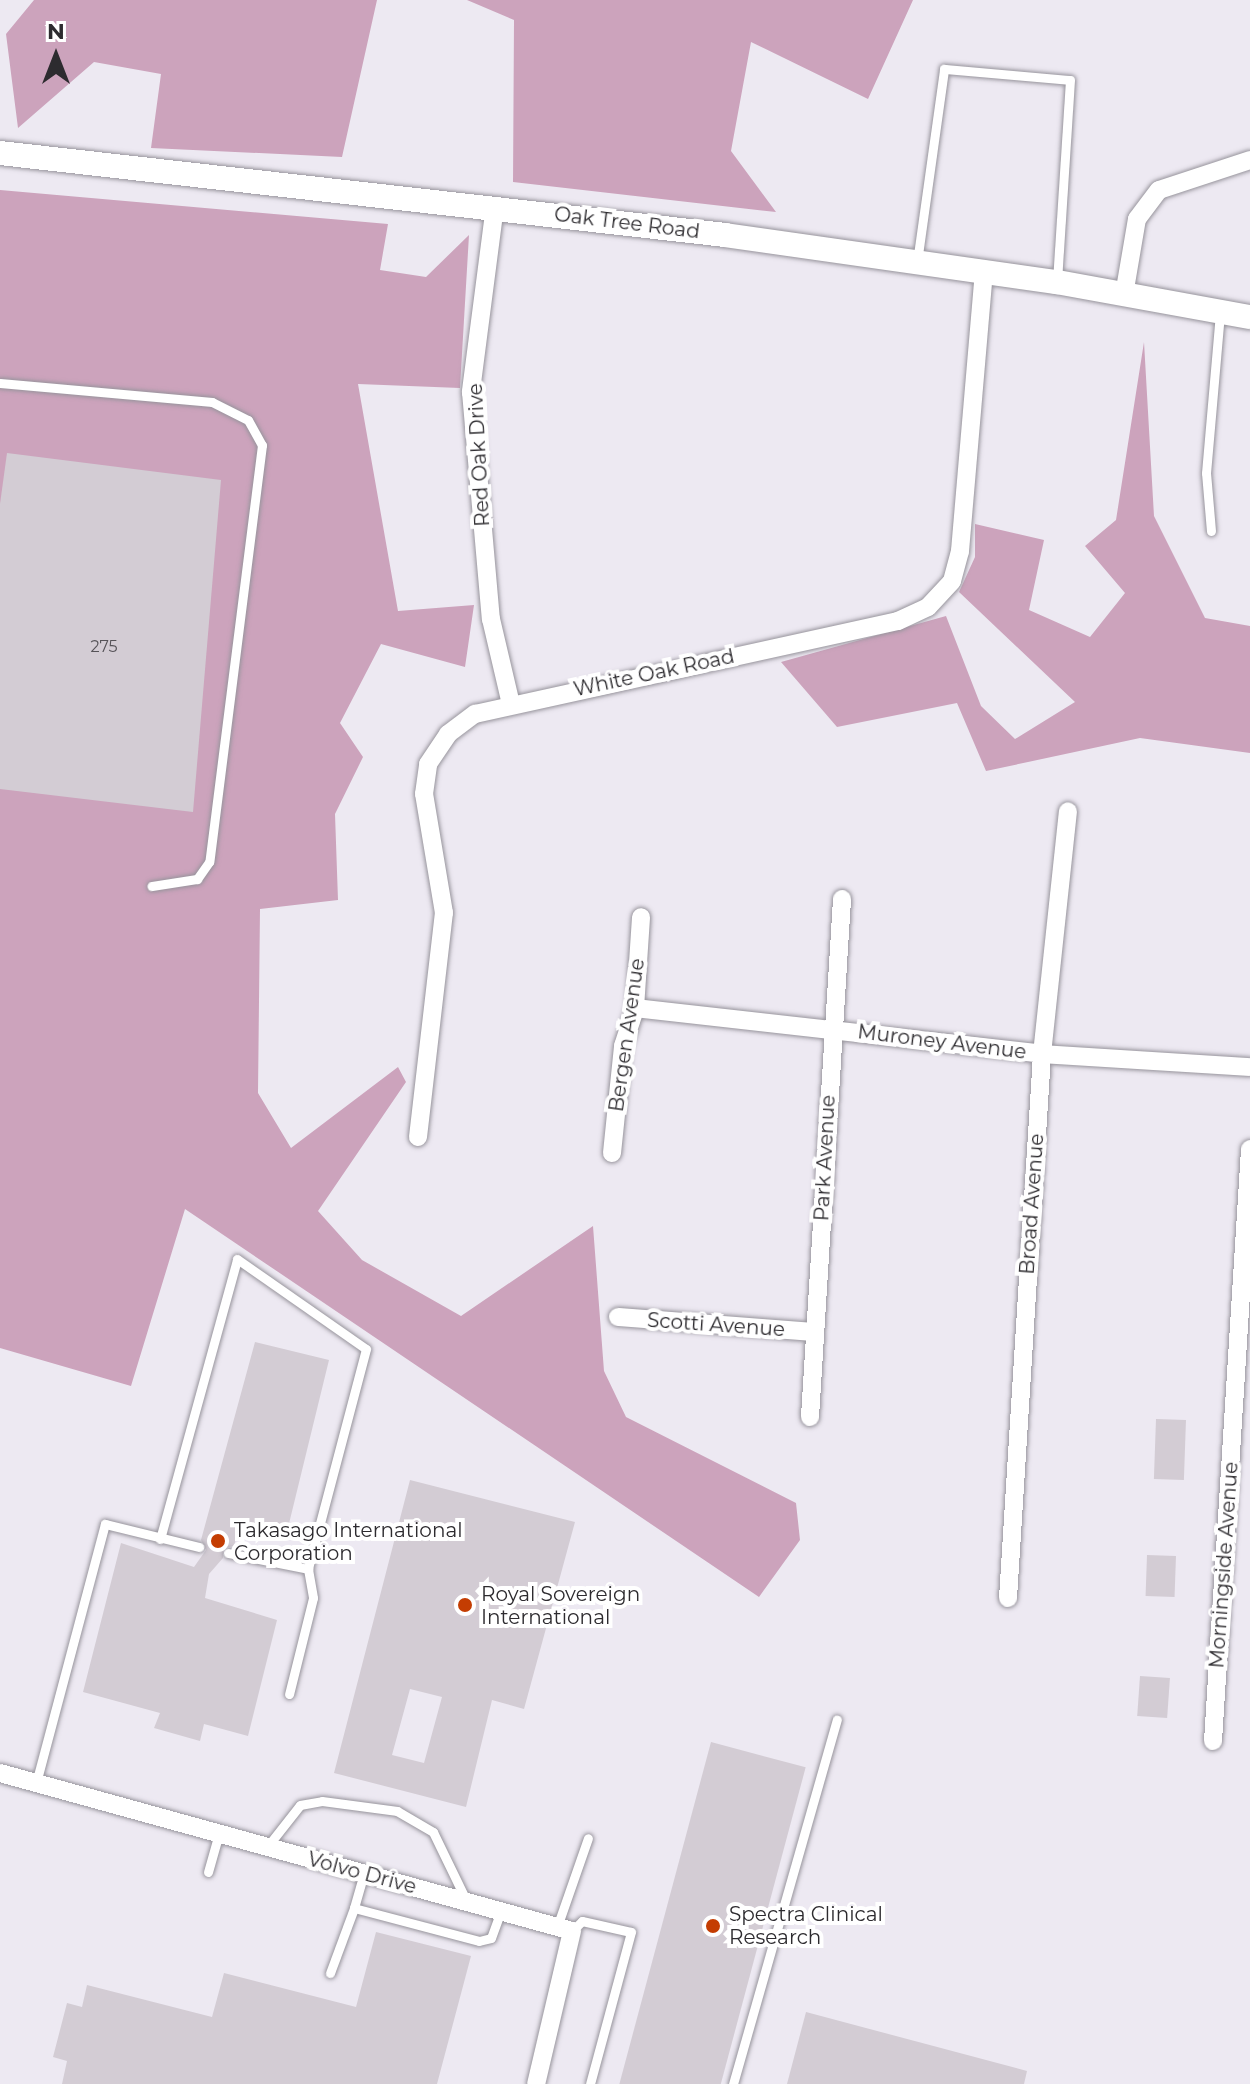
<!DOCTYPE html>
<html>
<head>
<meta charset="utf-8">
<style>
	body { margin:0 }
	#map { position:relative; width:1250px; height:2084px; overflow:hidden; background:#ede9f2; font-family:Montserrat,sans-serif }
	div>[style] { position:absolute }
	.forest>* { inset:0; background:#cca3bc }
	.building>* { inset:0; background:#d3ccd4; transform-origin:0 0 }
	.roads { filter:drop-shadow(0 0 2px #97949c) drop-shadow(0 0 2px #97949c) }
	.service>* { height:9px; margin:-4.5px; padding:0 4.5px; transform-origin:4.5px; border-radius:4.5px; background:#fff }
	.minor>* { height:18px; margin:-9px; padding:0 9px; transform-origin:9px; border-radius:9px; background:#fff }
	.tertiary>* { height:24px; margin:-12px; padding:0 12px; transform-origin:12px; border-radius:12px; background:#fff }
	.dots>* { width:22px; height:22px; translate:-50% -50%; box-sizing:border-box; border:4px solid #fff; border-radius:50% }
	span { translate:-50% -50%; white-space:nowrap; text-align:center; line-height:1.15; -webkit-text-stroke:8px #fff; paint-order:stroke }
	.number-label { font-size:16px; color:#565358 }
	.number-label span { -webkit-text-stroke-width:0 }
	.street-label { font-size:20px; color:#2d2b2f }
	.poi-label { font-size:20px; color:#2d2b2f }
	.left { translate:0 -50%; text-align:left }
	.north { position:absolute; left:16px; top:16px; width:80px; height:80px; -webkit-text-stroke:6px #fff; paint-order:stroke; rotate:0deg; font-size:22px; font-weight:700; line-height:32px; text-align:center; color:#2d2b2f }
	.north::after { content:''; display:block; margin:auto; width:28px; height:36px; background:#2d2b2f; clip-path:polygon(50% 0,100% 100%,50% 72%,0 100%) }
</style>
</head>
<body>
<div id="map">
	<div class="forest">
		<div style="clip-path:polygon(34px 0,377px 0,342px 157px,151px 148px,161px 74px,94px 62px,18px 128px,6px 34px)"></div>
		<div style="clip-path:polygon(467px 0,913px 0,868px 99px,751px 42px,731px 151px,776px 212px,513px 182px,514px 20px)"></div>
		<div style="clip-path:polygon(0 190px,388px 224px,380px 270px,426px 277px,469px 235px,460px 388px,358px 384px,398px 611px,474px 605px,465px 667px,381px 644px,340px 723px,363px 757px,335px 814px,338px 900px,260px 909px,258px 1093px,291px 1148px,398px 1067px,406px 1082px,318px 1211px,362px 1260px,461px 1316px,593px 1226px,604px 1371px,626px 1417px,796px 1503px,800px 1540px,759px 1597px,185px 1209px,131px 1386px,0 1348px)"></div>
		<div style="clip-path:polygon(1144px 342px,1154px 516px,1205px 618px,1250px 626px,1250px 753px,1140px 738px,986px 771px,957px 703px,837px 727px,781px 662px,946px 616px,981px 706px,1015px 739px,1075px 702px,959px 592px,975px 557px,975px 524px,1044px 540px,1029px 610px,1090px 637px,1125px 593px,1085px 546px,1116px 520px)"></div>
	</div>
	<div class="building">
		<div style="clip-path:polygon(7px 453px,221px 480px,193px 812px,0 789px,0 504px)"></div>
		<div style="clip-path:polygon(255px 1342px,329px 1360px,285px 1540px,239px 1528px,234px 1546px,223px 1548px,223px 1558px,209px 1574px,205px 1598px,277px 1620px,248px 1736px,204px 1724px,200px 1741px,154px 1728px,160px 1713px,83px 1692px,121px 1543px,194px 1567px,206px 1550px,201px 1540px)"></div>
		<div style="left:1156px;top:1419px;width:30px;height:60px;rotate:2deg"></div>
		<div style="clip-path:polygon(evenodd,410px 1480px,575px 1522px,524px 1709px,492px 1700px,466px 1807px,334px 1773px,410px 1480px,410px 1689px,442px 1697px,424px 1763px,392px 1755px,410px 1689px)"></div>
		<div style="left:1147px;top:1555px;width:29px;height:41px;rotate:2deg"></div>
		<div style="left:1140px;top:1676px;width:30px;height:40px;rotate:4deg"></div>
		<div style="left:711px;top:1742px;width:98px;height:354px;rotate:15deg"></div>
		<div style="clip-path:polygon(376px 1932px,471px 1956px,437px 2084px,62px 2084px,67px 2061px,53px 2057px,67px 2003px,82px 2007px,87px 1985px,212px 2017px,224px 1973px,356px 2007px)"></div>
		<div style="clip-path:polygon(806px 2012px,1027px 2071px,1024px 2084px,787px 2084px)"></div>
	</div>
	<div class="roads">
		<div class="service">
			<div style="left:917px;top:262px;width:195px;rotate:-82deg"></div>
			<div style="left:944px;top:69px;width:126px;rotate:5deg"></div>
			<div style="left:1070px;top:80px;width:199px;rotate:93.7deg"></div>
			<div style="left:0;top:383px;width:213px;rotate:5.1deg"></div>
			<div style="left:212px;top:402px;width:40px;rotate:26.6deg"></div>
			<div style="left:248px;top:420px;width:29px;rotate:61deg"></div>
			<div style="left:262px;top:445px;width:420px;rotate:97.2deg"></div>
			<div style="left:209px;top:862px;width:21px;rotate:125deg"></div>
			<div style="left:197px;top:879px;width:46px;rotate:171.2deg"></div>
			<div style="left:1211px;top:531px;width:58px;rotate:-94.9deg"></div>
			<div style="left:1206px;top:473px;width:162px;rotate:-85deg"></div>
			<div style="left:160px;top:1539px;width:290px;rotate:-74.6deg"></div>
			<div style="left:237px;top:1259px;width:157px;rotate:34.9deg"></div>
			<div style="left:366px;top:1349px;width:228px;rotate:104.8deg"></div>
			<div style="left:308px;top:1569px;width:29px;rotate:80deg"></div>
			<div style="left:313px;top:1598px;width:99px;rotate:104deg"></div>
			<div style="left:228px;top:1553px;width:82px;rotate:11.3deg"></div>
			<div style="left:36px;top:1783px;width:268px;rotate:-75.1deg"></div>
			<div style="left:105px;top:1524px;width:97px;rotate:13.7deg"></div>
			<div style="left:267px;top:1847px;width:53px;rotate:-51.8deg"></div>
			<div style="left:300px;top:1805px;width:22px;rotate:-10deg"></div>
			<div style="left:322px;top:1801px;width:76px;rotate:7.6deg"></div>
			<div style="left:397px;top:1811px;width:42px;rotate:30.3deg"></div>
			<div style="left:433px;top:1832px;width:78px;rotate:64.1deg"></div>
			<div style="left:208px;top:1872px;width:41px;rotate:-74.2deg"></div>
			<div style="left:364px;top:1873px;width:36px;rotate:106deg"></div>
			<div style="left:354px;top:1908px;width:129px;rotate:14.8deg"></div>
			<div style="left:479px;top:1941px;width:12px;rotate:-14deg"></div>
			<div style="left:491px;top:1938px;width:29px;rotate:-70deg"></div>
			<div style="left:557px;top:1927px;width:94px;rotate:-70.8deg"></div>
			<div style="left:572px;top:1931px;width:14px;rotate:-45deg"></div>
			<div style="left:582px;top:1921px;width:50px;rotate:12.7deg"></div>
			<div style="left:631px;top:1932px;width:157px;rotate:105.1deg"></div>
			<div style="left:330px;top:1973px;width:69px;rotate:-69.7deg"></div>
			<div style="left:733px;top:2084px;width:379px;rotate:-74.1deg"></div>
		</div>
		<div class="minor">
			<div style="left:495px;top:206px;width:188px;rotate:97.4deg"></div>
			<div style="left:471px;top:392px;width:228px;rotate:85deg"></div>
			<div style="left:491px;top:619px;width:87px;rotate:76.8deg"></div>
			<div style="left:1124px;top:295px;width:77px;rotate:-80.3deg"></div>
			<div style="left:1137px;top:219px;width:36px;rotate:-53deg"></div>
			<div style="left:1159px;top:190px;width:96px;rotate:-18.2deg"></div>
			<div style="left:635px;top:1008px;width:410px;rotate:6.4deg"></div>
			<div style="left:1042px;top:1054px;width:208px;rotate:3.6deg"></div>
			<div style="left:418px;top:1137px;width:226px;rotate:-83.4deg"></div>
			<div style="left:444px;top:913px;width:121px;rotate:-99.5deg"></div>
			<div style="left:424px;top:794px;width:30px;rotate:-82deg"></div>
			<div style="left:428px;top:764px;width:36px;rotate:-56deg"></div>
			<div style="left:448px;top:734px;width:34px;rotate:-37deg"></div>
			<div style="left:475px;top:714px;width:433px;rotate:-12.4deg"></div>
			<div style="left:898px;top:621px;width:33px;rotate:-25deg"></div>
			<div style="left:928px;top:607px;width:35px;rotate:-47deg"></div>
			<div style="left:952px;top:581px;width:31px;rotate:-75deg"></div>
			<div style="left:960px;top:551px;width:281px;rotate:-85.1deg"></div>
			<div style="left:612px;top:1153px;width:108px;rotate:-84.1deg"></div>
			<div style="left:623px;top:1046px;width:40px;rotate:-72deg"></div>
			<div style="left:635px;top:1008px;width:91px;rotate:-86.2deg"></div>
			<div style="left:618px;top:1317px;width:197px;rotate:4.4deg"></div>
			<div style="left:810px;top:1417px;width:519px;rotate:-86.46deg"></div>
			<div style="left:1008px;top:1598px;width:545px;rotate:-86.42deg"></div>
			<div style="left:1042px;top:1054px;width:244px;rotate:-83.9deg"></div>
			<div style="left:1213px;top:1741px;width:593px;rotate:-86.42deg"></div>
			<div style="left:0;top:1773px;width:593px;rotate:15.44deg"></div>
			<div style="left:572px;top:1931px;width:157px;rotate:103.2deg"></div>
		</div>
		<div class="tertiary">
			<div style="left:0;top:153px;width:730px;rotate:6.45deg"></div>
			<div style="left:725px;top:235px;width:335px;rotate:8.1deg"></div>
			<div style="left:1057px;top:282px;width:196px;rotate:10.3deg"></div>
		</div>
	</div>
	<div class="dots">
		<div style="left:218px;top:1541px;background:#c43d02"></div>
		<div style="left:465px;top:1605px;background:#c43d02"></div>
		<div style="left:713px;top:1926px;background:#c43d02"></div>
	</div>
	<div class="number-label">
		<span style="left:104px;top:647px">275</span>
	</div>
	<div class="street-label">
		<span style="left:627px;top:223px;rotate:7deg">Oak Tree Road</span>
		<span style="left:479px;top:455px;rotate:-93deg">Red Oak Drive</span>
		<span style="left:654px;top:673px;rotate:-12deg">White Oak Road</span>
		<span style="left:627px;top:1035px;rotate:-82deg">Bergen Avenue</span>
		<span style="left:942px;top:1042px;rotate:7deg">Muroney Avenue</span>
		<span style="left:825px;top:1158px;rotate:-87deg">Park Avenue</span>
		<span style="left:1032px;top:1204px;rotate:-86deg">Broad Avenue</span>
		<span style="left:716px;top:1325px;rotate:4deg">Scotti Avenue</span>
		<span style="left:1224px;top:1565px;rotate:-86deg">Morningside Avenue</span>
		<span style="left:362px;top:1873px;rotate:15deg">Volvo Drive</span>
	</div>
	<div class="poi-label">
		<span class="left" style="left:234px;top:1542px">Takasago International<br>Corporation</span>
		<span class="left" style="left:481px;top:1606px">Royal Sovereign<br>International</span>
		<span class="left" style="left:729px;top:1926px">Spectra Clinical<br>Research</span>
	</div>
	<div class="north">N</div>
</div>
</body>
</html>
